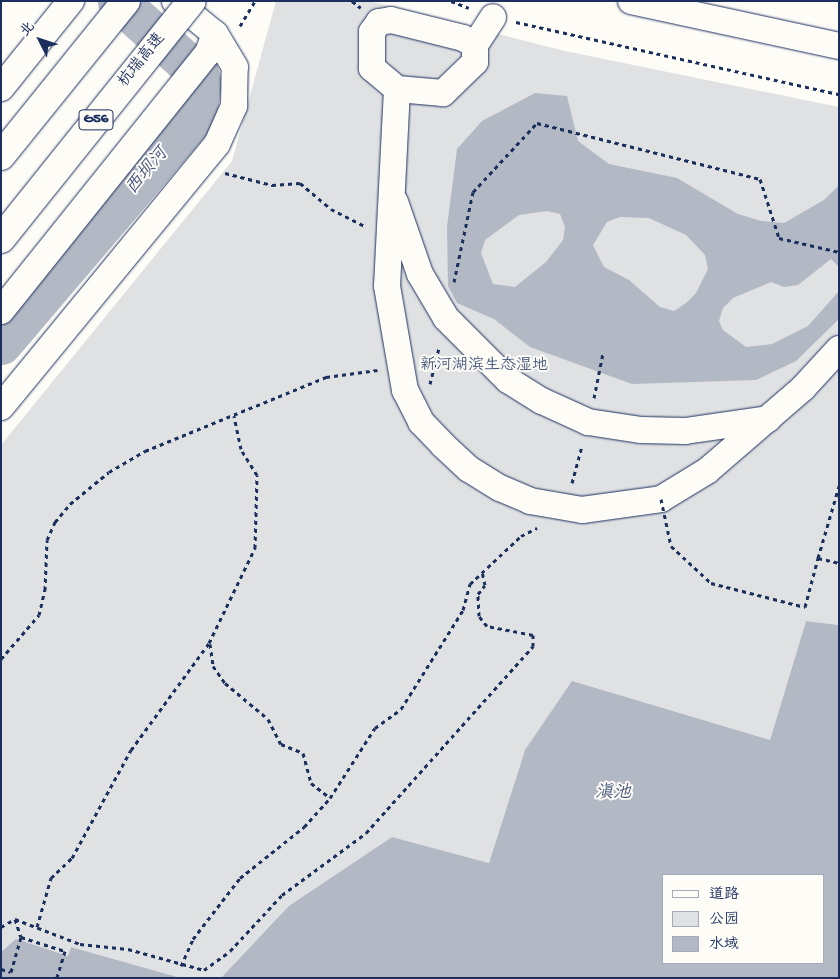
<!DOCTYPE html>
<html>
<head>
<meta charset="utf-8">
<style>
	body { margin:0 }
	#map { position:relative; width:840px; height:979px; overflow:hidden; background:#fdfcf7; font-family:"Gochi Hand","LXGW WenKai TC",sans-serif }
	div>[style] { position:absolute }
	.green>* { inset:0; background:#e0e1e3 }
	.water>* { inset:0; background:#b3b8c5 }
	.river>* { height:41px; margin:-20.5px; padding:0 20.5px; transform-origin:20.5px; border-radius:20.5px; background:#b3b8c5 }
	.path>* { height:3px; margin-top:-1.5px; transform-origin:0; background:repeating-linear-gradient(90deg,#1b2f5e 0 4px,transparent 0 8px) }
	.roads { filter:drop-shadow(0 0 1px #1b2f5e) drop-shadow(0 0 1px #1b2f5e) }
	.minor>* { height:26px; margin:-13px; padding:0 13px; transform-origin:13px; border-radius:13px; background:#fdfcf7 }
	.highway>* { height:28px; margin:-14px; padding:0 14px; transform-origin:14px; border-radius:14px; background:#fdfcf7 }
	.path-bridge>* { height:3px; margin-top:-1.5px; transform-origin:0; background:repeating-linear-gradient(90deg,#1b2f5e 0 4px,transparent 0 8px) }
	.bridges { filter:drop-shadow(0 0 1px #1b2f5e) drop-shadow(0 0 1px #1b2f5e) }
	.highway-bridge>* { height:28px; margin:-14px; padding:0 14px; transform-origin:14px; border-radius:14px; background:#fdfcf7 }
	span { translate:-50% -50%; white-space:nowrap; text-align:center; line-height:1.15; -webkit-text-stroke:4px #fdfcf7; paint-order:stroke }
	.shield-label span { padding:1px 4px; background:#fdfcf7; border:1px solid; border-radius:4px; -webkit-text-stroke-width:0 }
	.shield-label { font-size:15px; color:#1b2f5e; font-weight:700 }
	.street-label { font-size:16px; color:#1b2f5e }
	.park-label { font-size:16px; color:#4c5c7f }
	.water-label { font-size:18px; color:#49587d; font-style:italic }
	.frame { position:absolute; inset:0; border:2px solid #1b2f5e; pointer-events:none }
	.legend { position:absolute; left:662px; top:874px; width:162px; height:90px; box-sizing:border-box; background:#fdfcf7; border:1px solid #a3aaba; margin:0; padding:6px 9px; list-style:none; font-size:15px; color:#1b2f5e }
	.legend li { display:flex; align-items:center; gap:10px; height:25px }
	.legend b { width:25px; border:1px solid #a3aaba }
	.north { position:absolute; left:15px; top:15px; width:50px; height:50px; -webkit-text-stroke:4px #fdfcf7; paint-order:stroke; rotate:311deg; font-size:14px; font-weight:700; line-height:20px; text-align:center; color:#1b2f5e }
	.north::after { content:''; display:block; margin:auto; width:18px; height:22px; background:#1b2f5e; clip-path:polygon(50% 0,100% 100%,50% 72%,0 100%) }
</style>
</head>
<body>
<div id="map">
	<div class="green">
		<div style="clip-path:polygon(276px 1px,370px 1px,565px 51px,839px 107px,839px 625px,806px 621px,770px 740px,525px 750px,489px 863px,392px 837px,221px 978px,181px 978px,71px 947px,68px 956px,16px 940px,1px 952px,1px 445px,232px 161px)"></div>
	</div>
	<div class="water">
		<div style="clip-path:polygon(evenodd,535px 93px,567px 96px,578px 141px,609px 164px,677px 178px,738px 214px,761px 221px,784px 223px,824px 200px,839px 185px,839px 267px,831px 259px,798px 285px,784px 287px,771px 282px,733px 298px,723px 308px,719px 321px,723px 330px,746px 347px,772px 344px,808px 326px,839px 291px,839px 319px,796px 361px,756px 380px,632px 384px,530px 347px,494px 319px,457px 303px,448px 286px,447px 227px,457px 149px,482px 121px,535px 93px,547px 211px,560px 214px,565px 227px,563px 240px,546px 262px,515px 287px,493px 284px,481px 253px,485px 240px,519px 215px,547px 211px,535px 93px,620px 217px,649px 218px,686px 235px,705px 255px,708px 269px,696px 293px,686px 303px,674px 311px,660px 307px,629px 280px,604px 267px,593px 245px,607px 222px,620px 217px)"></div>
		<div style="clip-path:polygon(evenodd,806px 621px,839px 625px,839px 978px,221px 978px,289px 906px,392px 837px,489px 863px,525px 750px,572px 681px,770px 740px,806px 621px,664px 875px,824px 875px,824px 963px,664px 963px,664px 875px)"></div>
		<div style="clip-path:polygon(16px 939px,68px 956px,71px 947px,181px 978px,1px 978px,1px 952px)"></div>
	</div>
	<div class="river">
		<div style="left:1px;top:344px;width:301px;rotate:-49.6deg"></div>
		<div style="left:196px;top:115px;width:30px;rotate:-81deg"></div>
		<div style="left:201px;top:85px;width:12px;rotate:-104deg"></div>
		<div style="left:198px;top:73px;width:108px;rotate:-138deg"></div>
	</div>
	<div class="path">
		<div style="left:352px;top:1px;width:11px;rotate:38deg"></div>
		<div style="left:451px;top:1px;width:19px;rotate:21deg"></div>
		<div style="left:516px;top:22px;width:331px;rotate:12.6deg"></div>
		<div style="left:240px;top:26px;width:29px;rotate:-59deg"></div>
		<div style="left:225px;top:173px;width:49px;rotate:14.3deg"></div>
		<div style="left:272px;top:185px;width:28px;rotate:-4deg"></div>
		<div style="left:300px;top:183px;width:40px;rotate:40deg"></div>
		<div style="left:331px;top:209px;width:39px;rotate:27deg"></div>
		<div style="left:454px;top:282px;width:92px;rotate:-78.1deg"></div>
		<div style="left:473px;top:192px;width:94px;rotate:-47.2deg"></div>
		<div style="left:537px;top:123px;width:230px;rotate:14.1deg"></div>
		<div style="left:760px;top:179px;width:62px;rotate:72.1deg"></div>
		<div style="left:779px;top:238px;width:62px;rotate:13.1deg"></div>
		<div style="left:430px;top:384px;width:38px;rotate:-76deg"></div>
		<div style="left:594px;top:398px;width:46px;rotate:-78.7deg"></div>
		<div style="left:572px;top:483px;width:38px;rotate:-75deg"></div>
		<div style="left:818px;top:558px;width:75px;rotate:-73.7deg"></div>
		<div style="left:210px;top:644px;width:22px;rotate:82deg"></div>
		<div style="left:213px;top:666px;width:21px;rotate:55deg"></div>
		<div style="left:225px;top:683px;width:56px;rotate:39.9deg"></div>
		<div style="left:268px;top:719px;width:28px;rotate:63deg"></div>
		<div style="left:281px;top:744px;width:24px;rotate:22deg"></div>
		<div style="left:303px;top:753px;width:31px;rotate:75deg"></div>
		<div style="left:311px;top:783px;width:24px;rotate:38deg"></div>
		<div style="left:1px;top:659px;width:58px;rotate:-49.2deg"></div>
		<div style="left:39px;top:615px;width:26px;rotate:-77deg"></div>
		<div style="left:45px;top:590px;width:50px;rotate:-87.7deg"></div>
		<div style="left:47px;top:540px;width:20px;rotate:-66deg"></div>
		<div style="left:55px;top:522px;width:23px;rotate:-50deg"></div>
		<div style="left:70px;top:504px;width:50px;rotate:-39.4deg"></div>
		<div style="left:109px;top:472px;width:42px;rotate:-30.3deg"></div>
		<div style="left:145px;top:451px;width:196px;rotate:-22.2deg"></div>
		<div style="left:326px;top:377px;width:52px;rotate:-7.7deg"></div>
		<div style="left:15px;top:919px;width:19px;rotate:72deg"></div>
		<div style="left:1px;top:927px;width:16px;rotate:-30deg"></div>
		<div style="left:15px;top:919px;width:70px;rotate:21deg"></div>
		<div style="left:80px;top:944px;width:48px;rotate:5.9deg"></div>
		<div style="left:128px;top:949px;width:79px;rotate:15.4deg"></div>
		<div style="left:204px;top:970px;width:32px;rotate:-36deg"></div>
		<div style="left:230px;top:951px;width:76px;rotate:-47.1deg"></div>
		<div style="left:282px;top:895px;width:104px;rotate:-36.4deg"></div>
		<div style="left:366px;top:833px;width:251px;rotate:-48.2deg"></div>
		<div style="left:533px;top:646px;width:11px;rotate:-90deg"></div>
		<div style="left:533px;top:635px;width:47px;rotate:-168.9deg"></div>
		<div style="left:487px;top:626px;width:13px;rotate:-129deg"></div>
		<div style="left:479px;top:616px;width:22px;rotate:-93deg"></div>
		<div style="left:478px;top:594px;width:11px;rotate:-52deg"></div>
		<div style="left:485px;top:585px;width:14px;rotate:-102deg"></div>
		<div style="left:37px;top:927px;width:51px;rotate:-74.1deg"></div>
		<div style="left:51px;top:878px;width:29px;rotate:-44deg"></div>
		<div style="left:72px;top:858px;width:123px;rotate:-61.4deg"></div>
		<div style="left:131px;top:750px;width:132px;rotate:-53.9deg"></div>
		<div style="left:209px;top:643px;width:106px;rotate:-64.2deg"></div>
		<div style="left:255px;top:548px;width:73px;rotate:-88.4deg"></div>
		<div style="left:257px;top:475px;width:31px;rotate:-122deg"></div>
		<div style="left:241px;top:449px;width:34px;rotate:-102deg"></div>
		<div style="left:181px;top:966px;width:30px;rotate:-66deg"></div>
		<div style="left:193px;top:939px;width:77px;rotate:-52.4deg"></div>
		<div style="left:240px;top:878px;width:82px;rotate:-38.6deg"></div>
		<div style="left:304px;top:827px;width:39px;rotate:-48deg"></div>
		<div style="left:330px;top:798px;width:83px;rotate:-57.3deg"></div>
		<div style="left:375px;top:728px;width:32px;rotate:-36deg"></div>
		<div style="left:401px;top:709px;width:117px;rotate:-57.9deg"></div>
		<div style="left:463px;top:610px;width:27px;rotate:-75deg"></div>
		<div style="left:470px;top:584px;width:70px;rotate:-43.3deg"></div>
		<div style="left:521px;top:536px;width:18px;rotate:-27deg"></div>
		<div style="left:1px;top:969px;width:10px;rotate:17deg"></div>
		<div style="left:11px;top:972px;width:36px;rotate:-74deg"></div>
		<div style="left:21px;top:937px;width:46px;rotate:17.7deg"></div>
		<div style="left:65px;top:951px;width:28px;rotate:107deg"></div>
	</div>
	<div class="roads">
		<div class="minor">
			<div style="left:631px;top:1px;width:213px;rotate:12.2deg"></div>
			<div style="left:391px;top:20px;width:74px;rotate:14deg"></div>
			<div style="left:463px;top:38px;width:14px;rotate:30deg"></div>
			<div style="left:475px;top:45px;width:17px;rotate:90deg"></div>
			<div style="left:475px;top:62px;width:45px;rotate:135.9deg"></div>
			<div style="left:443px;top:93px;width:46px;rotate:-175deg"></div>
			<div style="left:397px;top:89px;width:33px;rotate:-140deg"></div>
			<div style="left:372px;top:68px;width:36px;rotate:-90deg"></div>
			<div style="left:372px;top:32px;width:12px;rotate:-55deg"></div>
			<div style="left:379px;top:22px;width:12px;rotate:-9deg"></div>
			<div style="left:475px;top:45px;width:33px;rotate:-57deg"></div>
			<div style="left:1px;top:88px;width:112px;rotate:-51.2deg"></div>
			<div style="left:397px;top:89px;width:197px;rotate:92.9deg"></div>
			<div style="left:387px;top:286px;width:106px;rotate:80.2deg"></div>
			<div style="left:405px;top:390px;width:36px;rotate:63deg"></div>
			<div style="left:421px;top:422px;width:32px;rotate:46deg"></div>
			<div style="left:443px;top:445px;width:35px;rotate:43deg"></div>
			<div style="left:469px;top:469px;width:36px;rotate:32deg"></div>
			<div style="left:500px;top:488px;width:33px;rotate:23deg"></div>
			<div style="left:530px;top:501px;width:53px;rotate:9.8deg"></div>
			<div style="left:582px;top:510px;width:80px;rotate:-7.9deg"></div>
			<div style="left:661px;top:499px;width:54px;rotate:-31.3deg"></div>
			<div style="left:707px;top:471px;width:127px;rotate:-40.8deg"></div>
			<div style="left:803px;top:388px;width:53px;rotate:-47.3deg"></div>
			<div style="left:395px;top:202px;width:76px;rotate:70.9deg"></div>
			<div style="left:420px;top:274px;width:51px;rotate:59.4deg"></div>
			<div style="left:446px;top:318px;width:88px;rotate:45deg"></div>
			<div style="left:508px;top:380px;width:40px;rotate:32deg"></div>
			<div style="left:542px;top:401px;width:51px;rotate:24.5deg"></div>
			<div style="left:588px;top:422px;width:54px;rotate:8.6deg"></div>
			<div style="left:641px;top:430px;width:44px;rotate:1.3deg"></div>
			<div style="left:685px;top:431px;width:84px;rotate:-8.2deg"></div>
			<div style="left:1px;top:311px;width:331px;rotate:-51.3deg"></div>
			<div style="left:208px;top:53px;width:20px;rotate:-70deg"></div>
			<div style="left:1px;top:407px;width:340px;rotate:-50.6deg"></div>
			<div style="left:217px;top:144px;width:42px;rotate:-65.9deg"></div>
			<div style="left:234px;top:106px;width:39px;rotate:-89deg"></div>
			<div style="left:235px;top:67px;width:39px;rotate:-121deg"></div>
			<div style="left:215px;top:34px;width:52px;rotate:-140.5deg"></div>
		</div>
		<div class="highway">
			<div style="left:1px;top:156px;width:199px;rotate:-51.1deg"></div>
		</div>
	</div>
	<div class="path-bridge">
		<div style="left:661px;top:499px;width:48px;rotate:78deg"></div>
		<div style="left:671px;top:546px;width:54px;rotate:42.8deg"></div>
		<div style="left:711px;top:583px;width:97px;rotate:14.3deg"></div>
		<div style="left:805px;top:607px;width:51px;rotate:-75.1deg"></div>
		<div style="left:818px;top:558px;width:22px;rotate:13deg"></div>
	</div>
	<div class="bridges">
		<div class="highway-bridge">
			<div style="left:1px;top:239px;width:305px;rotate:-51.3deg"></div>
		</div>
	</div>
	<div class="shield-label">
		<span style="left:96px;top:120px">G56</span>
	</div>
	<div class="street-label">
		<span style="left:143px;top:61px;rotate:-51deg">杭瑞高速</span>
	</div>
	<div class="park-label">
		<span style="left:484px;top:367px">新河湖滨生态湿地</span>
	</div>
	<div class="water-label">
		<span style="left:148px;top:172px;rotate:-50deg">西坝河</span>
		<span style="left:613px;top:794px">滇池</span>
	</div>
	<div class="frame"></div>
	<ul class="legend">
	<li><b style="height:6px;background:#fdfcf7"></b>道路</li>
	<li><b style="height:14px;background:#e0e1e3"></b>公园</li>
	<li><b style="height:14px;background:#b3b8c5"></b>水域</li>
	</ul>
	<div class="north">北</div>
</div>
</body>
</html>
